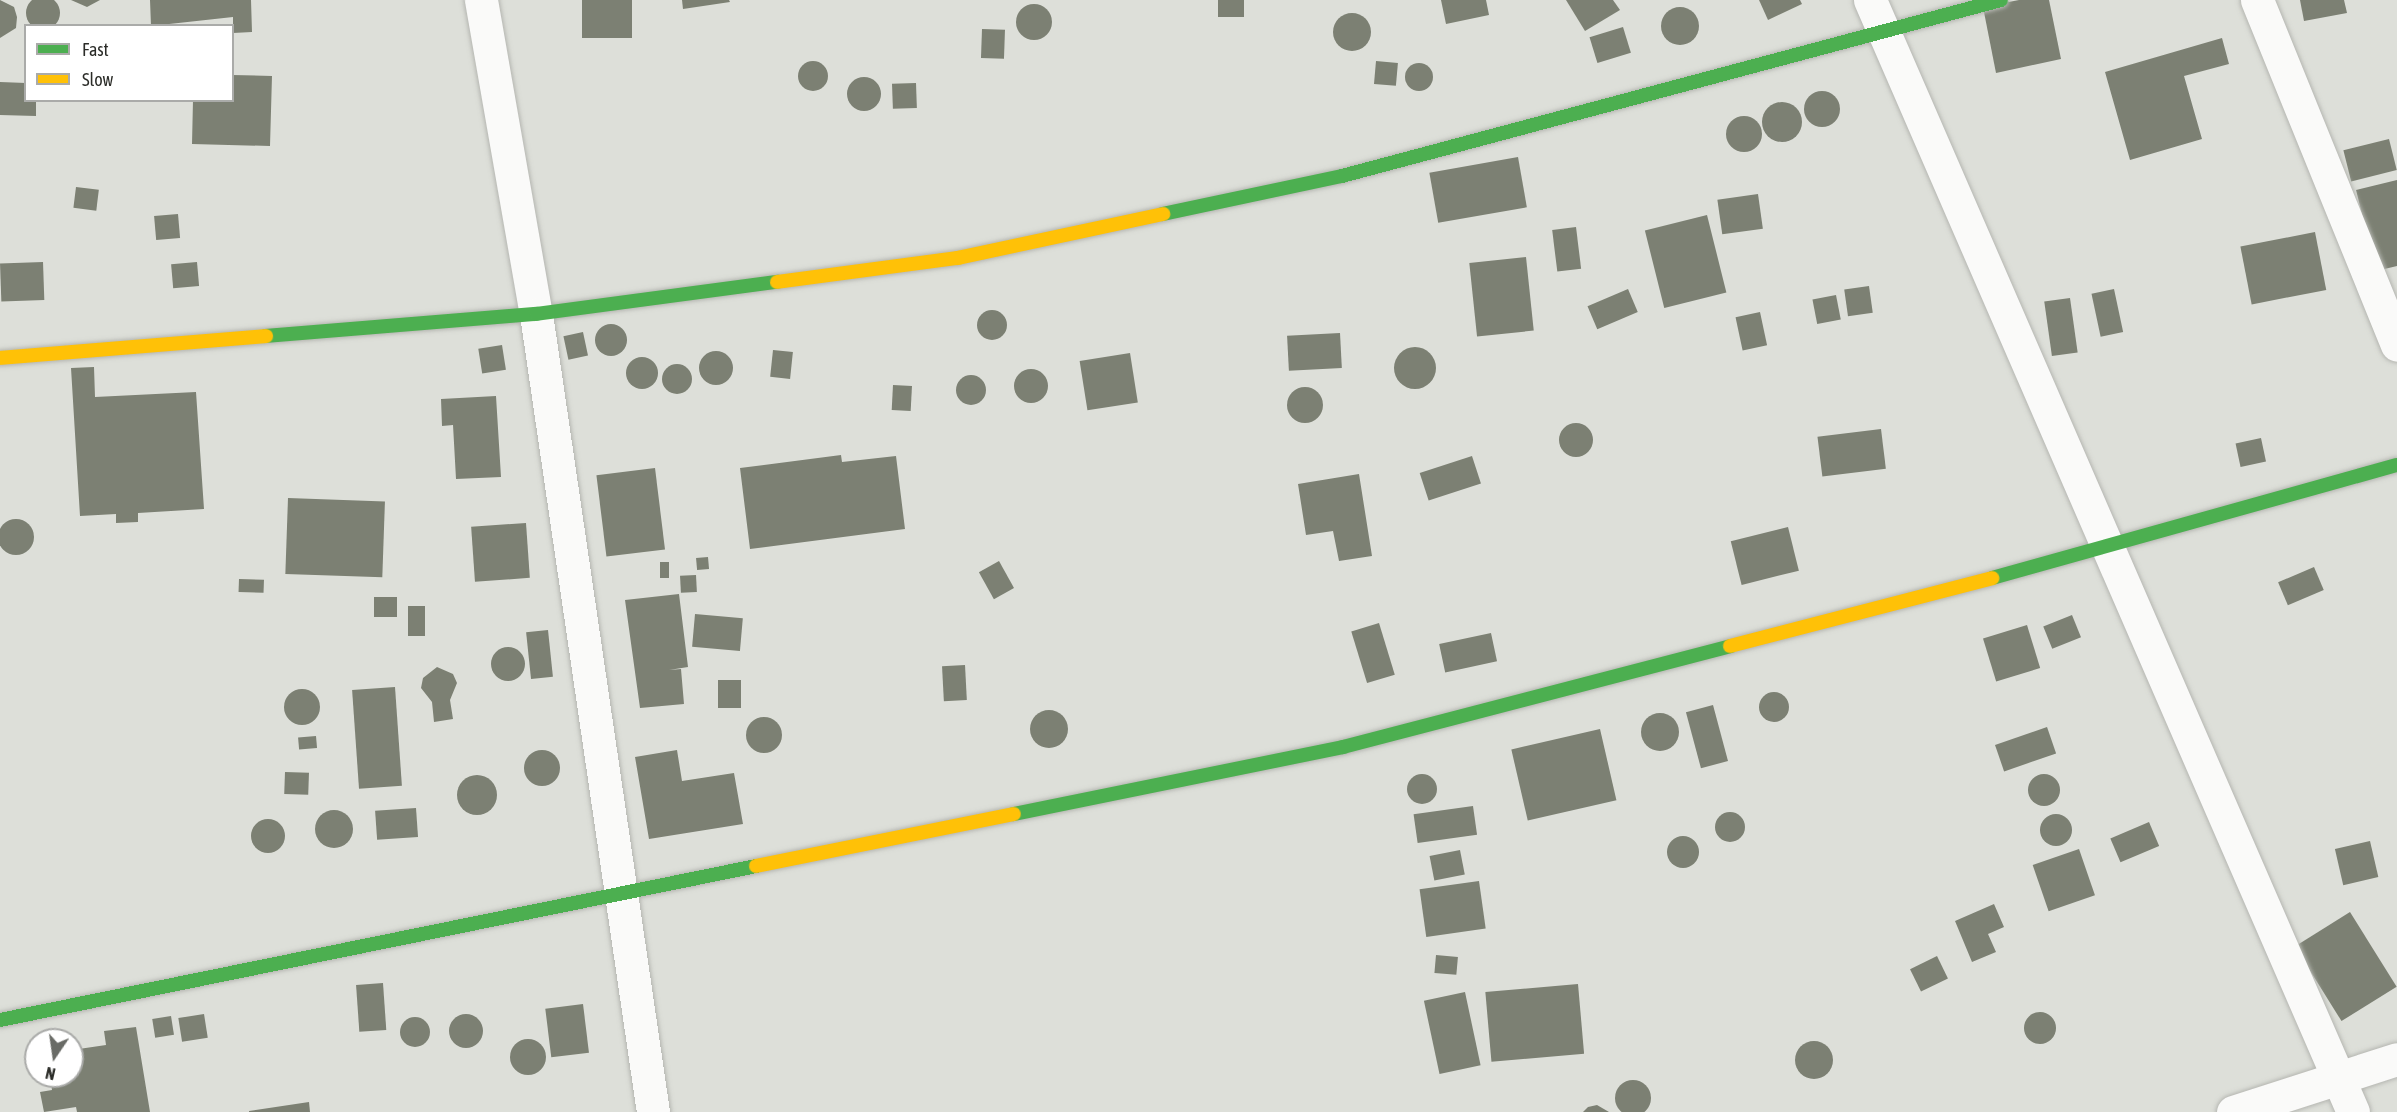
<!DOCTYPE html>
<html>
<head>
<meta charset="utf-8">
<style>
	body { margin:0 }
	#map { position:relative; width:2397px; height:1112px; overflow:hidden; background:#dddfd9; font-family:"Asap Condensed",sans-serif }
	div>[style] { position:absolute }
	.building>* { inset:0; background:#7c8073; transform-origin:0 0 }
	.round { border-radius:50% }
	.roads { filter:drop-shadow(0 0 2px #b5b6b1) drop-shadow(0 0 2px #b5b6b1) }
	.street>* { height:33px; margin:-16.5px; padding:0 16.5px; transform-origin:16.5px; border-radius:16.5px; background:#fafaf9 }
	.fast>* { height:14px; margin:-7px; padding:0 7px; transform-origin:7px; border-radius:7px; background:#4caf50 }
	.slow>* { height:14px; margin:-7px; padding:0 7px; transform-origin:7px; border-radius:7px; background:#ffc107 }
	span { translate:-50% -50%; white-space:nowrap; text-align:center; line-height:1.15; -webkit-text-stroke:6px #fff; paint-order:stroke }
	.legend { position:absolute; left:24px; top:24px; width:210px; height:78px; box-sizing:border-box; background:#fff; border:2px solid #aaaba9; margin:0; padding:8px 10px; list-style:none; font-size:18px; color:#2b2c28 }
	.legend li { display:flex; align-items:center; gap:12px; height:30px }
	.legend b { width:30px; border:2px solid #aaaba9 }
	.north { position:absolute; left:24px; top:1028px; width:60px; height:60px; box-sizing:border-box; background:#fff; border:2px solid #aaaba9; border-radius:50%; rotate:193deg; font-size:16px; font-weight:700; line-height:24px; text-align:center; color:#2b2c28 }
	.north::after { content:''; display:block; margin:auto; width:21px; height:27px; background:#696b66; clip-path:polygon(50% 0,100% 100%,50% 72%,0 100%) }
</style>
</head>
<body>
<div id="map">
	<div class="building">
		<div class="round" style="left:26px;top:-4px;width:34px;height:34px"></div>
		<div style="clip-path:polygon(0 0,14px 7px,17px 17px,16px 28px,0 38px)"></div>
		<div style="clip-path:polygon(71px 0,100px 0,87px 7px)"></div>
		<div style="clip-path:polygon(150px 0,251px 0,252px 32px,233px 33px,233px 17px,151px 26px)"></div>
		<div style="left:582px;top:0;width:50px;height:38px"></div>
		<div style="clip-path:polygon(682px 0,729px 0,730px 2px,683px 9px)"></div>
		<div style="left:1218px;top:0;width:26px;height:17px"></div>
		<div style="clip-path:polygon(1441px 0,1486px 0,1489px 15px,1446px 24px)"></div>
		<div style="clip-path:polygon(1566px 0,1613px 0,1620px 10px,1585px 31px)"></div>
		<div style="clip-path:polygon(1759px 0,1800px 0,1802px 4px,1768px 20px)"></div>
		<div style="clip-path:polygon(2019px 0,2049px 0,2061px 59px,1996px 73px,1983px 7px)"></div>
		<div style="clip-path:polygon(2300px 0,2344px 0,2347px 13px,2304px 21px)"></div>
		<div class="round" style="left:1016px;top:4px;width:36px;height:36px"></div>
		<div class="round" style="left:1661px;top:7px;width:38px;height:38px"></div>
		<div class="round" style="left:1333px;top:13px;width:38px;height:38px"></div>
		<div style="left:1623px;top:27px;width:27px;height:35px;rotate:73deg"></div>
		<div style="left:982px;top:29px;width:23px;height:29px;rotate:2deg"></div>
		<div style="clip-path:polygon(2222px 38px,2229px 64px,2184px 76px,2202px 139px,2130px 160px,2105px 72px)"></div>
		<div style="left:1376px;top:61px;width:22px;height:23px;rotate:5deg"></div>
		<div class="round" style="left:798px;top:61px;width:30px;height:30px"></div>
		<div class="round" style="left:1405px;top:63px;width:28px;height:28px"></div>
		<div style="clip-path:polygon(232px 75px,272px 76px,270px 146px,192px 144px,193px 100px,232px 100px)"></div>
		<div class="round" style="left:847px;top:77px;width:34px;height:34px"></div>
		<div style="clip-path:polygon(0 82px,26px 83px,26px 100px,36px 100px,36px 116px,0 115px)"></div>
		<div style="left:916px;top:83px;width:25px;height:24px;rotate:88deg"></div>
		<div class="round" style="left:1804px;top:91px;width:36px;height:36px"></div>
		<div class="round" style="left:1762px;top:102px;width:40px;height:40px"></div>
		<div class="round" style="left:1726px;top:116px;width:36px;height:36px"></div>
		<div style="left:2389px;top:139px;width:32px;height:47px;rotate:76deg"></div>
		<div style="left:1518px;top:157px;width:51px;height:90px;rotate:80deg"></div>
		<div style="clip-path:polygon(2397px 180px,2397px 266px,2376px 271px,2356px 190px)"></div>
		<div style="left:76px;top:187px;width:23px;height:21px;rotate:7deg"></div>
		<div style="left:1758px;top:194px;width:35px;height:41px;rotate:82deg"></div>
		<div style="left:178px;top:214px;width:24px;height:24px;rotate:85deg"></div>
		<div style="left:1707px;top:215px;width:80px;height:64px;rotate:76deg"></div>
		<div style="left:1576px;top:227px;width:42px;height:24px;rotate:83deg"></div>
		<div style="left:2315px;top:232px;width:59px;height:76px;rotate:79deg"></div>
		<div style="left:1526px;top:257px;width:74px;height:57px;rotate:84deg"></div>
		<div style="left:43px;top:262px;width:38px;height:43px;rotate:88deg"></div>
		<div style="left:197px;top:262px;width:24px;height:26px;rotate:85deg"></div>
		<div style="left:1869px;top:286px;width:27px;height:25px;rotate:82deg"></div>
		<div style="left:1628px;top:289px;width:25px;height:44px;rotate:67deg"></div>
		<div style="left:2114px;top:289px;width:44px;height:23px;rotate:78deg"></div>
		<div style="left:1836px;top:295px;width:25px;height:24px;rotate:79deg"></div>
		<div style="left:2070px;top:298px;width:55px;height:26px;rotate:82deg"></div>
		<div class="round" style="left:977px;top:310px;width:30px;height:30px"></div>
		<div style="left:1760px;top:312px;width:34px;height:25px;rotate:78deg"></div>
		<div class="round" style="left:595px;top:324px;width:32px;height:32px"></div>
		<div style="left:583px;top:332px;width:24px;height:20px;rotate:78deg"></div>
		<div style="left:1340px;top:333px;width:35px;height:53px;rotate:87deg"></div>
		<div style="left:502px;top:345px;width:25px;height:24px;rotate:81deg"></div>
		<div class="round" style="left:1394px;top:347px;width:42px;height:42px"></div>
		<div style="left:773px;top:350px;width:20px;height:27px;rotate:6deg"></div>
		<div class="round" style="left:699px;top:351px;width:34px;height:34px"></div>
		<div style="left:1130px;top:353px;width:50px;height:51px;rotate:81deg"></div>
		<div class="round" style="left:626px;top:357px;width:32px;height:32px"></div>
		<div class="round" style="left:662px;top:364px;width:30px;height:30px"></div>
		<div style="clip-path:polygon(94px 367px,95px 397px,196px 392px,204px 509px,138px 513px,138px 522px,116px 523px,116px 514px,80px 516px,71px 368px)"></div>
		<div class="round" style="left:1014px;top:369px;width:34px;height:34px"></div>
		<div class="round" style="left:956px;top:375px;width:30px;height:30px"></div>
		<div style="left:893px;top:385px;width:19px;height:25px;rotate:3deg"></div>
		<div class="round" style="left:1287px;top:387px;width:36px;height:36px"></div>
		<div style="clip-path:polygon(496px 396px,501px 477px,456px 479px,453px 425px,442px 426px,441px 399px)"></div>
		<div class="round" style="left:1559px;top:423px;width:34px;height:34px"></div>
		<div style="left:1881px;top:429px;width:40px;height:64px;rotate:83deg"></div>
		<div style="left:2261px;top:438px;width:24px;height:26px;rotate:78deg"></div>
		<div style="clip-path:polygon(841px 455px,842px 462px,896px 456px,905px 529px,750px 549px,740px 468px)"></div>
		<div style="left:1472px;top:456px;width:29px;height:55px;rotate:72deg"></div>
		<div style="left:655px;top:468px;width:82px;height:59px;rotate:83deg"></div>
		<div style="clip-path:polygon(1359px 474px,1372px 556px,1339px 561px,1333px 531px,1306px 535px,1298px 484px)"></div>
		<div style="left:288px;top:498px;width:97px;height:76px;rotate:2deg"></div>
		<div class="round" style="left:-2px;top:519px;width:36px;height:36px"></div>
		<div style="left:526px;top:523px;width:55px;height:55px;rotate:86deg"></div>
		<div style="left:1788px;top:527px;width:45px;height:59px;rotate:76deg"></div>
		<div style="left:708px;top:557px;width:12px;height:12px;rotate:85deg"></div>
		<div style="left:999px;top:561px;width:31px;height:23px;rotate:61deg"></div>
		<div style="left:660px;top:562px;width:9px;height:16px"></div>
		<div style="left:2314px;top:567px;width:25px;height:39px;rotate:67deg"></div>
		<div style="left:696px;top:575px;width:17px;height:16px;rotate:87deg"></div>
		<div style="left:239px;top:579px;width:25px;height:13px;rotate:2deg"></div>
		<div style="clip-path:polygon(679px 594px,688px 667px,669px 670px,681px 669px,684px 704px,640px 708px,625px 600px)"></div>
		<div style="left:374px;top:597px;width:23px;height:20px"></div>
		<div style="left:408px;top:606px;width:17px;height:30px"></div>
		<div style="left:695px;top:614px;width:48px;height:33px;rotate:5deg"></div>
		<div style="left:2072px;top:615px;width:24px;height:31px;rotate:68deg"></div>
		<div style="left:1379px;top:623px;width:54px;height:29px;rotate:73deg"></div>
		<div style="left:2027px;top:625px;width:45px;height:46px;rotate:73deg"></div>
		<div style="left:548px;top:630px;width:47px;height:22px;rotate:84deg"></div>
		<div style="left:1491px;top:633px;width:29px;height:53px;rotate:78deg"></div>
		<div class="round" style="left:491px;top:647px;width:34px;height:34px"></div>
		<div style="left:965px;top:665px;width:35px;height:23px;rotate:87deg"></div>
		<div style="clip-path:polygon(437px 667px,453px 674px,457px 683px,450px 700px,453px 719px,434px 722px,432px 702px,421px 688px,423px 678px)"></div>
		<div style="left:741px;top:680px;width:28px;height:23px;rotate:90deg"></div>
		<div style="left:395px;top:687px;width:99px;height:43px;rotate:86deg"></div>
		<div class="round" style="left:284px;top:689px;width:36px;height:36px"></div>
		<div class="round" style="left:1759px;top:692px;width:30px;height:30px"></div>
		<div style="left:1713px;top:705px;width:58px;height:28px;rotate:75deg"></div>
		<div class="round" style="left:1030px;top:710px;width:38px;height:38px"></div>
		<div class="round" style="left:1641px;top:713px;width:38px;height:38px"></div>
		<div class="round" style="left:746px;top:717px;width:36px;height:36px"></div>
		<div style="left:2047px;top:727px;width:28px;height:55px;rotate:71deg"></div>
		<div style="left:1600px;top:729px;width:73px;height:91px;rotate:77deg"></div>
		<div style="left:316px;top:736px;width:12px;height:18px;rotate:85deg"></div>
		<div style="clip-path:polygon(677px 750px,682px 781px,734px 773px,743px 824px,649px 839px,635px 757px)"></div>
		<div class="round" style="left:524px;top:750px;width:36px;height:36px"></div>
		<div style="left:285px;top:772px;width:24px;height:22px;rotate:2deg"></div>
		<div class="round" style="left:2028px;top:774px;width:32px;height:32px"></div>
		<div class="round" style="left:1407px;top:774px;width:30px;height:30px"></div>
		<div class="round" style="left:457px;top:775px;width:40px;height:40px"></div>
		<div style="left:1473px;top:806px;width:29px;height:60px;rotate:82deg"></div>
		<div style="left:416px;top:808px;width:29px;height:41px;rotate:86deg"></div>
		<div class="round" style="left:315px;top:810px;width:38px;height:38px"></div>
		<div class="round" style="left:1715px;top:812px;width:30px;height:30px"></div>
		<div class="round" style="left:2040px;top:814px;width:32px;height:32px"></div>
		<div class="round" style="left:251px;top:819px;width:34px;height:34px"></div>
		<div style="left:2149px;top:822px;width:26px;height:42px;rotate:67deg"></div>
		<div class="round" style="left:1667px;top:836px;width:32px;height:32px"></div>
		<div style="left:2370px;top:841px;width:37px;height:36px;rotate:77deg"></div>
		<div style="left:2079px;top:849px;width:49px;height:49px;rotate:71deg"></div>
		<div style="left:1460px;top:850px;width:25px;height:31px;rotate:79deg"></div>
		<div style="left:1479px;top:881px;width:48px;height:60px;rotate:82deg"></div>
		<div style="clip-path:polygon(1994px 904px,2004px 927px,1988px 934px,1996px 952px,1972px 962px,1955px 921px)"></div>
		<div style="left:2350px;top:912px;width:88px;height:65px;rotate:58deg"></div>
		<div style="left:1436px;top:955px;width:22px;height:18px;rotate:5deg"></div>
		<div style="left:1937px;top:956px;width:25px;height:30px;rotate:64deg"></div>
		<div style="left:383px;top:983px;width:47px;height:27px;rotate:86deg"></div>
		<div style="left:1578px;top:984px;width:70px;height:93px;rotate:85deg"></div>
		<div style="left:1465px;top:992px;width:75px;height:42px;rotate:78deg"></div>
		<div style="left:583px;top:1004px;width:49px;height:38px;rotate:83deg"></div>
		<div class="round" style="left:2024px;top:1012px;width:32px;height:32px"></div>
		<div class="round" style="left:449px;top:1014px;width:34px;height:34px"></div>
		<div style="left:204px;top:1014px;width:24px;height:26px;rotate:81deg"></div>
		<div style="left:171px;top:1016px;width:19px;height:19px;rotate:81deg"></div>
		<div class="round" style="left:400px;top:1017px;width:30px;height:30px"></div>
		<div style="clip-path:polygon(136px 1027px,150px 1112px,77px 1112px,76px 1107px,44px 1112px,40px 1092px,52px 1090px,50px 1076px,72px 1076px,72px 1050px,106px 1045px,104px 1031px)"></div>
		<div class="round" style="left:510px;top:1039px;width:36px;height:36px"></div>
		<div class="round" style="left:1795px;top:1041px;width:38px;height:38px"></div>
		<div class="round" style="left:1615px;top:1080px;width:36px;height:36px"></div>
		<div style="clip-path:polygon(309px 1102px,310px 1112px,249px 1112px,249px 1111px)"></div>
		<div style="clip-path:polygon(1597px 1105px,1609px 1112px,1583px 1112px,1588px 1107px)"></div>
	</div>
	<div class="roads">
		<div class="street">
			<div style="left:481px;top:0;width:319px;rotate:80.1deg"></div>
			<div style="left:536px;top:314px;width:807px;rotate:81.66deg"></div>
			<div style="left:1870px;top:0;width:1212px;rotate:66.52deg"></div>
			<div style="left:2257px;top:0;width:372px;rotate:67.9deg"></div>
			<div style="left:2233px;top:1112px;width:172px;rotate:-17.9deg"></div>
		</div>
		<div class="fast">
			<div style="left:1163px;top:214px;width:183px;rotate:-12deg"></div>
			<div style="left:1342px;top:176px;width:682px;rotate:-14.95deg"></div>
			<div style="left:266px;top:336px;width:271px;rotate:-4.7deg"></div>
			<div style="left:536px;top:314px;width:243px;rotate:-7.6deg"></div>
			<div style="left:1992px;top:578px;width:420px;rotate:-15.6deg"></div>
			<div style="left:1014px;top:814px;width:336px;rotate:-11.5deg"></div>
			<div style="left:1343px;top:747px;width:400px;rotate:-14.6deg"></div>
			<div style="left:0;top:1020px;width:772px;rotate:-11.51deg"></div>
		</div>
		<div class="slow">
			<div style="left:777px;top:282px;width:183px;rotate:-7.6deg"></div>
			<div style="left:958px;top:258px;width:210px;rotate:-12.1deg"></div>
			<div style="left:0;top:358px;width:267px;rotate:-4.7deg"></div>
			<div style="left:1730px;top:646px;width:271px;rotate:-14.5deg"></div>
			<div style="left:756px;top:866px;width:263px;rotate:-11.4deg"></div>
		</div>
	</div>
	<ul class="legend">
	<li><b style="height:8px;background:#4caf50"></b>Fast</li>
	<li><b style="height:8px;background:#ffc107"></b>Slow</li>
	</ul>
	<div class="north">N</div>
</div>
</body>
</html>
